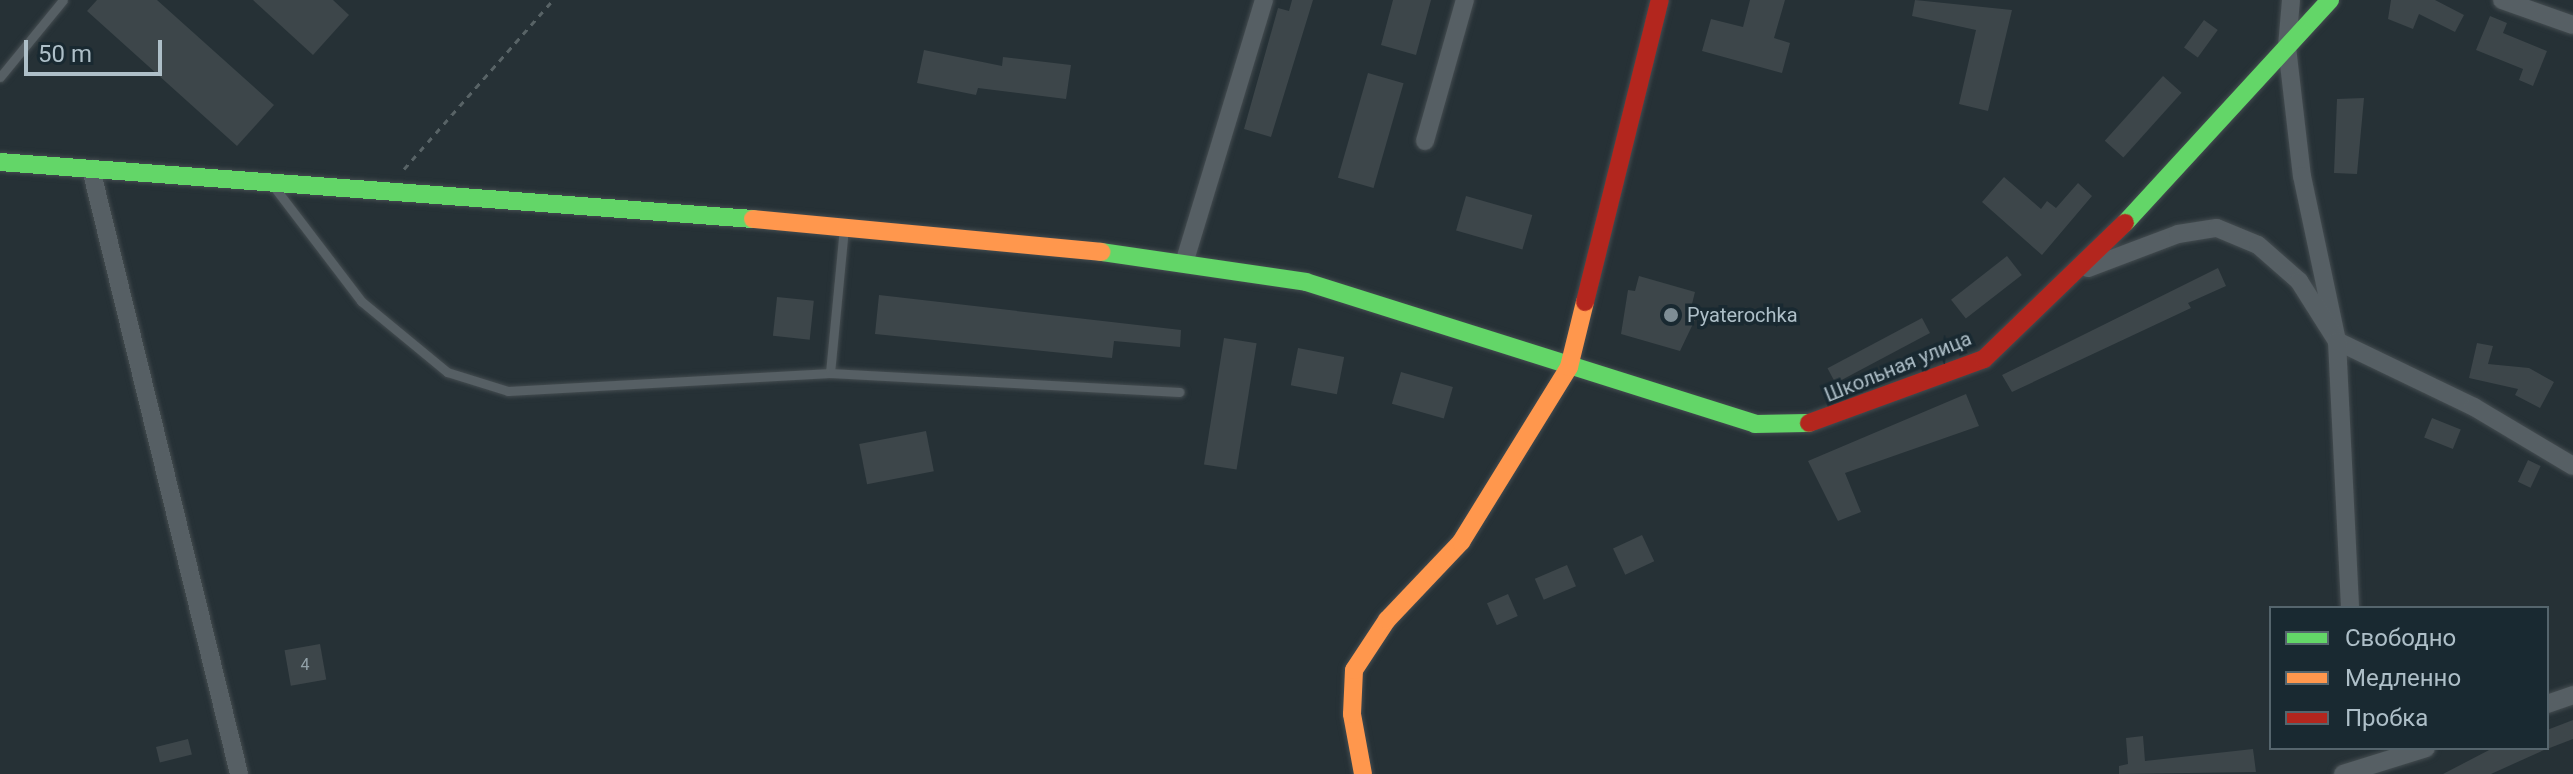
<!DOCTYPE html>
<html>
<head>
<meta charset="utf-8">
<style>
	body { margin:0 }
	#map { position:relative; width:2573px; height:774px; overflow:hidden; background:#263136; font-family:Roboto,sans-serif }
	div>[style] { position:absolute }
	.building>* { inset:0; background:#3d464a; transform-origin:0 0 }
	.path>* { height:3px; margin-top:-1.5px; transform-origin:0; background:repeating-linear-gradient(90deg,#586366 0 6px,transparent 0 12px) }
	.roads { filter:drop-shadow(0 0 2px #444c50) drop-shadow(0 0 2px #444c50) }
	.lane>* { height:9px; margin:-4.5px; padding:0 4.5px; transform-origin:4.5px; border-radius:4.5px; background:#565f64 }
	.street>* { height:18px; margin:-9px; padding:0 9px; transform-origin:9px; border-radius:9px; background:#565f64 }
	.fast>* { height:18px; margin:-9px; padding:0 9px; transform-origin:9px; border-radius:9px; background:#63d668 }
	.slow>* { height:18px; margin:-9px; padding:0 9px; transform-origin:9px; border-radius:9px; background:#ff974d }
	.jam>* { height:18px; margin:-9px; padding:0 9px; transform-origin:9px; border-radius:9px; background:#b3261e }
	.dots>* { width:22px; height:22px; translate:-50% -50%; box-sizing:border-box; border:4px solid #192931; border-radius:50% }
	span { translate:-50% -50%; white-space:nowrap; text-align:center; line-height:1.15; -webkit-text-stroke:7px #192931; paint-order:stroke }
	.number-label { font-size:16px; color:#92a1a8 }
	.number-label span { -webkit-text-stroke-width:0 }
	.poi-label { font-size:20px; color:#aebfc8 }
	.left { translate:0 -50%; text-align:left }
	.street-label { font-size:20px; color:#aebfc8 }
	.legend { position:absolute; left:2269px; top:606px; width:280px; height:144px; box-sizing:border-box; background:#192931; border:2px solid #55656d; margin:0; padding:10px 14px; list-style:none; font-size:24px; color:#aebfc8 }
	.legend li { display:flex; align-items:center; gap:16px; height:40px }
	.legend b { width:40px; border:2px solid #55656d }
	.scale { position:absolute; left:24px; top:40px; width:138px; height:36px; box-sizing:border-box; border:4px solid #aebfc8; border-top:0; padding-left:10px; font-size:24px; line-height:28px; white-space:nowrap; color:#aebfc8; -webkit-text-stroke:6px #192931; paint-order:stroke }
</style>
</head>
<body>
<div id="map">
	<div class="building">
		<div style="clip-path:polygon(97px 0,157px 0,274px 105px,237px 146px,87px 11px)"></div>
		<div style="clip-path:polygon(253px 0,333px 0,349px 15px,313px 55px)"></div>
		<div style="clip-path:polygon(1292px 0,1313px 0,1271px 137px,1244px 129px,1278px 8px,1289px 11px)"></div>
		<div style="clip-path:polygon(1393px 0,1431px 0,1416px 55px,1381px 45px)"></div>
		<div style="clip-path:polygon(1750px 0,1785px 0,1774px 38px,1790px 43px,1782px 73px,1702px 51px,1711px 19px,1743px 27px)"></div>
		<div style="clip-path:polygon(1915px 0,2012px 10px,1988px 111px,1959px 104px,1976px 30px,1912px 16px)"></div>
		<div style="clip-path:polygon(2391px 0,2435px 0,2464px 15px,2455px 32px,2419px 14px,2413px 29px,2388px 19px)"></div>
		<div style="clip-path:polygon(2490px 16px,2507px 23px,2503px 33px,2547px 51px,2533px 86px,2519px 80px,2523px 69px,2476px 50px)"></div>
		<div style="left:2204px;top:20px;width:17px;height:34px;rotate:36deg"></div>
		<div style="clip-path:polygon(924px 50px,1002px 66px,1003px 57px,1071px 65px,1066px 99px,978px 88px,976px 95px,917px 83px)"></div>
		<div style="left:1368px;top:73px;width:37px;height:109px;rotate:16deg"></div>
		<div style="left:2163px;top:76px;width:25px;height:87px;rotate:42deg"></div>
		<div style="clip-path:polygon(2364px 98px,2357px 174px,2334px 173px,2337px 99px)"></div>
		<div style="clip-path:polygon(2004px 177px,2041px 209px,2047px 201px,2056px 208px,2078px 183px,2092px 196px,2042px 255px,1982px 202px)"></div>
		<div style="left:1466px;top:196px;width:69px;height:36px;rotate:16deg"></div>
		<div style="left:2007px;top:256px;width:24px;height:71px;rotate:52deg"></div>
		<div style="clip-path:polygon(2218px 268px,2226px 286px,2188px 303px,2191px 308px,2012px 392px,2002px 375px)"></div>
		<div style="clip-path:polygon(1639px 276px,1695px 292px,1692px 304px,1701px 307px,1680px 351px,1621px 334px,1628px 290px,1635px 291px)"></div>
		<div style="clip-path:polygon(879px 295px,1181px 330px,1180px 347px,1114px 341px,1112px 358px,875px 334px)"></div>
		<div style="left:777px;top:297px;width:37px;height:39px;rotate:6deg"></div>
		<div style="left:1922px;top:318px;width:17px;height:107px;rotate:62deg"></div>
		<div style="left:1224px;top:338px;width:33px;height:128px;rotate:9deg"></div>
		<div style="clip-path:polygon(2477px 343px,2493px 346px,2488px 364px,2529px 368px,2554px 382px,2540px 408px,2515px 395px,2518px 389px,2469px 378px)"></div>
		<div style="left:1298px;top:348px;width:47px;height:38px;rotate:11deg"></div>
		<div style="left:1401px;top:372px;width:54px;height:33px;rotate:16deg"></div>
		<div style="clip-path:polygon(1966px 394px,1979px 426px,1845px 473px,1861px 512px,1838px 521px,1808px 461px)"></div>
		<div style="left:2432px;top:418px;width:31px;height:21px;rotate:22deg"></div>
		<div style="left:926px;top:431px;width:41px;height:68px;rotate:79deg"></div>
		<div style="left:2528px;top:460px;width:14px;height:24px;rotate:25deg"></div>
		<div style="left:1642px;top:535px;width:29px;height:32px;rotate:65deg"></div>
		<div style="left:1567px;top:565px;width:23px;height:35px;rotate:67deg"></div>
		<div style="left:1508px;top:594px;width:24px;height:23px;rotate:66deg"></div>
		<div style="left:320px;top:644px;width:36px;height:36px;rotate:80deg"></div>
		<div style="clip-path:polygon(2573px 720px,2573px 739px,2547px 749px,2547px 730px)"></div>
		<div style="clip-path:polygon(2143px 736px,2145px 761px,2253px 749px,2256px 772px,2119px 774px,2119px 766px,2128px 764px,2126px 738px)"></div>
		<div style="left:188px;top:739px;width:16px;height:33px;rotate:76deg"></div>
		<div style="clip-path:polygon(2493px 748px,2544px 750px,2491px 774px,2443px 774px)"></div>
	</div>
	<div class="path">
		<div style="left:404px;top:169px;width:225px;rotate:-48.6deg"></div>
	</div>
	<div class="roads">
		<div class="lane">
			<div style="left:0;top:77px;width:99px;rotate:-50.7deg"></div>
			<div style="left:275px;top:188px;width:142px;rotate:52.7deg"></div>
			<div style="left:361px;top:301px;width:112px;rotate:39.5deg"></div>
			<div style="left:447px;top:372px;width:64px;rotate:17.3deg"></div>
			<div style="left:508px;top:391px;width:323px;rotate:-3.2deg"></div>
			<div style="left:830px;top:373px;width:146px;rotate:-84.5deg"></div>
			<div style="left:830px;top:373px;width:350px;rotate:3.1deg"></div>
		</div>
		<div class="street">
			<div style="left:2291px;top:0;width:47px;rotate:94.9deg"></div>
			<div style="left:2287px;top:47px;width:130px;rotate:83.4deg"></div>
			<div style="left:2302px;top:176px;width:169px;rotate:78deg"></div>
			<div style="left:2337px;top:341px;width:152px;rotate:25.7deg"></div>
			<div style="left:2474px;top:407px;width:115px;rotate:30.8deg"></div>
			<div style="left:2502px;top:0;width:75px;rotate:19.4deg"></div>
			<div style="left:1425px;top:141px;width:147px;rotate:-74.2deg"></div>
			<div style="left:91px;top:169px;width:623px;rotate:76.25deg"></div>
			<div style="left:1185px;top:260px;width:272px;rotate:-73.1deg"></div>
			<div style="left:2088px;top:268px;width:96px;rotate:-20.7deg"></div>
			<div style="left:2178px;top:234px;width:39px;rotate:-9deg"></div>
			<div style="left:2217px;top:228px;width:44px;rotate:22.5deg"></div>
			<div style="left:2258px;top:245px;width:55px;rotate:41.3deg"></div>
			<div style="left:2299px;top:281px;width:71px;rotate:57.7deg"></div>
			<div style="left:2337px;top:341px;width:267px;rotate:87.2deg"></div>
			<div style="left:2547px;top:704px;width:28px;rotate:-19deg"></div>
			<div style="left:2343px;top:774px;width:87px;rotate:-17.4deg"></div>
		</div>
		<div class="fast">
			<div style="left:0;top:162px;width:755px;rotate:4.33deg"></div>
			<div style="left:2125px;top:223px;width:303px;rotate:-47.4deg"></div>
			<div style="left:1101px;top:252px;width:207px;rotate:8.3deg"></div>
			<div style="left:1306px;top:282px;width:471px;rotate:17.5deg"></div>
			<div style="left:1755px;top:424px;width:54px;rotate:-1.1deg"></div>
		</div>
		<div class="slow">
			<div style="left:753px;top:219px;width:350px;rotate:5.4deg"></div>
			<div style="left:1363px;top:774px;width:61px;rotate:-100.4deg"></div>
			<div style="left:1352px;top:714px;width:44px;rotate:-87.4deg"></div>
			<div style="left:1354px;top:670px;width:60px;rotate:-56.6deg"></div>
			<div style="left:1387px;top:620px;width:108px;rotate:-46.5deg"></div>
			<div style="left:1461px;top:542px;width:206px;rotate:-58.3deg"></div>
			<div style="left:1569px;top:367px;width:67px;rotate:-76.2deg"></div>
		</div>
		<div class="jam">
			<div style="left:1585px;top:302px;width:311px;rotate:-76.1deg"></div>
			<div style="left:1809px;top:423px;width:186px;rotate:-20.1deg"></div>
			<div style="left:1984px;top:359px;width:196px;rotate:-44deg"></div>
		</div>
	</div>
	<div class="dots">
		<div style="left:1671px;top:315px;background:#7e8d95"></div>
	</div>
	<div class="number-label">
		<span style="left:305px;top:665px">4</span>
	</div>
	<div class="poi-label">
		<span class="left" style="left:1687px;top:315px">Pyaterochka</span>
	</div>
	<div class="street-label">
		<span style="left:1898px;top:367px;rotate:-22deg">Школьная улица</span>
	</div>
	<ul class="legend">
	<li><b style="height:10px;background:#63d668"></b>Свободно</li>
	<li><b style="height:10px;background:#ff974d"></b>Медленно</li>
	<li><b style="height:10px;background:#b3261e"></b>Пробка</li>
	</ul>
	<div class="scale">50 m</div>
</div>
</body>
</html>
